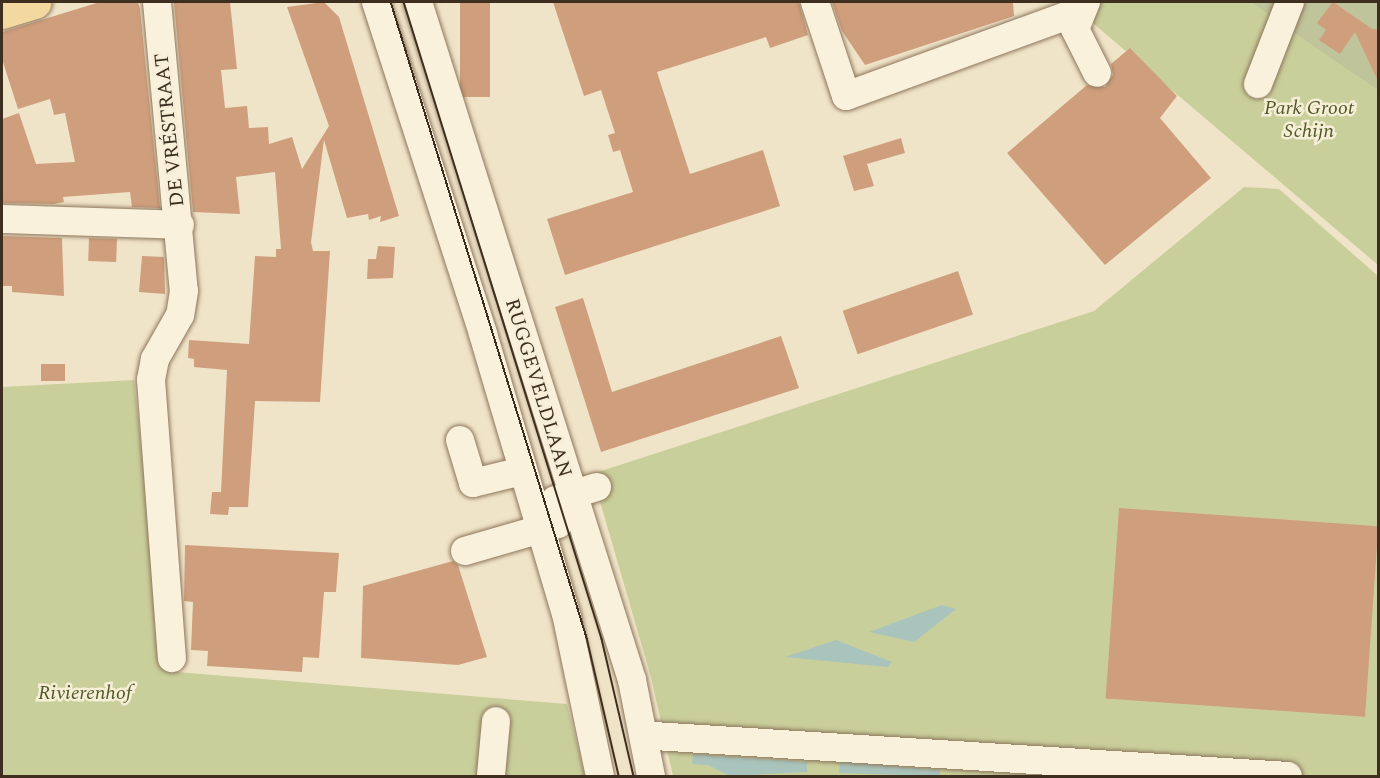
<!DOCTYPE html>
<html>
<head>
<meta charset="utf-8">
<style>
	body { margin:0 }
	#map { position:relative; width:1380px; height:778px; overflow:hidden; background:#f0e4c8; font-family:Spectral,serif }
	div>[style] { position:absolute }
	.green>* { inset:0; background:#c9cf9b }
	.cemetery>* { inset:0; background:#bfc49a }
	.water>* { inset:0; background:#a9c4bc }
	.building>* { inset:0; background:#cf9f7d; transform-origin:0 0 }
	.roads { filter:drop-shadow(0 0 2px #8d765c) drop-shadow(0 0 2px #8d765c) }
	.minor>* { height:28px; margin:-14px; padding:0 14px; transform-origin:14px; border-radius:14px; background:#faf1dc }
	.major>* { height:33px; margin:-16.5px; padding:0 16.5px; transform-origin:16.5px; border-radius:16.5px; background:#f3d9a0 }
	.tram>* { height:1.5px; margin:-0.75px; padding:0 0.75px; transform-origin:0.75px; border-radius:0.75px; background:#3d2e20 }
	span { translate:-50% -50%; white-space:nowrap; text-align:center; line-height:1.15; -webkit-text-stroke:5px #f7eed8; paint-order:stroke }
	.park-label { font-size:20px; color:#4d5a26; font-style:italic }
	.street-label { font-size:20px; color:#3d2e20 }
	.frame { position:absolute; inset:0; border:3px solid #3d2e20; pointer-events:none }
</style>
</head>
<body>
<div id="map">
	<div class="green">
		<div style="clip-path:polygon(1068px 2px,1260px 2px,1378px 89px,1378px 265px)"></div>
		<div style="clip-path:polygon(1244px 187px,1279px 189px,1378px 276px,1378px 776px,673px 776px,651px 677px,592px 474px,1094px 311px)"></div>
		<div style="clip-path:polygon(134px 380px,165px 671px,567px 704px,585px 776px,2px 776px,2px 387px)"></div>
	</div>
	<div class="cemetery">
		<div style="clip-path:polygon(1251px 2px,1378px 2px,1378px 90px,1342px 66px)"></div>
	</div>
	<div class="water">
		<div style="clip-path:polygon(942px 605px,956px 609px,914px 642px,869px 632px)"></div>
		<div style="clip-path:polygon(836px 640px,892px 662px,888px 667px,785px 657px)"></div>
		<div style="clip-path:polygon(693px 754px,807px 762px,807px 772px,730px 776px,708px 765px,692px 764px)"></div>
		<div style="clip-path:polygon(840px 762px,940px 770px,940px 776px,839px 773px)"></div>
	</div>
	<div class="building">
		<div style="clip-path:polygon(100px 2px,138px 2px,140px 9px,160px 208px,132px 207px,130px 192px,63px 197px,64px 202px,54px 204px,2px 203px,2px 119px,19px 113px,36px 164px,75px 162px,65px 113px,54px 115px,50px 99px,18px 109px,2px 59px,2px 32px)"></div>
		<div style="clip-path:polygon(174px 2px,230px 2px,237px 69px,221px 70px,225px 108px,247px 106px,249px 128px,268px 127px,269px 144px,292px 137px,302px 169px,329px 126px,287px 7px,324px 2px,339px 17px,399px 216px,380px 222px,381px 216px,369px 220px,368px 214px,347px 218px,324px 140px,311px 242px,313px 251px,330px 251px,320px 402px,255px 401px,248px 507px,229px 507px,228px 515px,210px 514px,212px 492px,221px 492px,227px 370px,194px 367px,194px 359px,188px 358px,189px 340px,249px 344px,255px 256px,276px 257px,276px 249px,281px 249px,275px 172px,236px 177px,240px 214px,193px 212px)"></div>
		<div style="left:460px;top:2px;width:30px;height:95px"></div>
		<div style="clip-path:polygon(553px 2px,799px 2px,808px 35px,770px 48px,766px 37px,657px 72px,690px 174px,763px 150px,780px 206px,565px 275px,547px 219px,633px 192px,620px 150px,613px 152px,608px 135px,615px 133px,601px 90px,584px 96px)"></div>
		<div style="clip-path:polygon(832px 2px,1013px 2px,1014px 16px,865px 65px,842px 31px)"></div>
		<div style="clip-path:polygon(1333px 2px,1372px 29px,1378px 29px,1378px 81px,1355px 32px,1340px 54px,1319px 40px,1326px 30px,1317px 23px)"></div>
		<div style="clip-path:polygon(1130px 48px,1177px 96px,1160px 118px,1211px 178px,1105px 265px,1007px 153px,1087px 85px,1105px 87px,1113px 75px,1111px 64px)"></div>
		<div style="clip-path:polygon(901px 138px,905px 153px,867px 164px,874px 186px,854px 191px,843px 156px)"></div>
		<div style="clip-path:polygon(2px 236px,62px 238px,64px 296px,12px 292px,12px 286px,2px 286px)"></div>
		<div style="left:89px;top:238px;width:28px;height:23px;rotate:2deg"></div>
		<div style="clip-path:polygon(378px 246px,395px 247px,393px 278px,367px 279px,368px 259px,376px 259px)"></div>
		<div style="clip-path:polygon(142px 256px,164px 257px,165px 294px,139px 292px)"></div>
		<div style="left:958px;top:271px;width:46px;height:122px;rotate:71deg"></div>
		<div style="clip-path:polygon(583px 298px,612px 392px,781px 336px,799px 388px,601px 452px,555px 307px)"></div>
		<div style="left:41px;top:364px;width:24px;height:17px"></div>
		<div style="left:1119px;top:508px;width:260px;height:191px;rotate:4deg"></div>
		<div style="clip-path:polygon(185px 545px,339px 553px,336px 592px,324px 592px,319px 658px,303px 657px,302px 672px,207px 666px,208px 651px,191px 650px,193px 602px,184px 601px)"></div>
		<div style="clip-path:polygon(453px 561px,458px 565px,487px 657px,458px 665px,361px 658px,363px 586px)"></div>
	</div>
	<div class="roads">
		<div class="minor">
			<div style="left:157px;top:2px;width:290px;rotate:84.7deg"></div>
			<div style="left:184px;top:291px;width:24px;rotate:99deg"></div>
			<div style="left:180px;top:315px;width:51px;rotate:119.6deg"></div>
			<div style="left:155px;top:359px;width:21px;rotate:101deg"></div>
			<div style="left:151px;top:380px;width:279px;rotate:85.7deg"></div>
			<div style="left:376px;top:2px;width:349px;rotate:72.1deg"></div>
			<div style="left:483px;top:334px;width:296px;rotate:73.5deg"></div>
			<div style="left:567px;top:618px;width:161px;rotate:78.2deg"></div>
			<div style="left:418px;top:2px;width:711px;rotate:72.48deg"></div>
			<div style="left:632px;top:680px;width:98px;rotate:78.8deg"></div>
			<div style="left:815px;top:2px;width:99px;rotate:71.7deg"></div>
			<div style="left:846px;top:96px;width:249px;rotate:-20deg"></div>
			<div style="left:1086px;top:2px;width:29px;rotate:112deg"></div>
			<div style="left:1075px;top:29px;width:49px;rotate:63.4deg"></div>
			<div style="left:1258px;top:84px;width:88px;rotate:-68.7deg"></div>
			<div style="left:2px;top:219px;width:178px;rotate:1.9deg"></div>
			<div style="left:460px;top:440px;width:45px;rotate:73.2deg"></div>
			<div style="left:473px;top:483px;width:50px;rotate:-13.8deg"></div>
			<div style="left:555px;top:500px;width:44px;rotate:-17.2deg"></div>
			<div style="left:465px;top:551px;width:97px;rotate:-16.2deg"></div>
			<div style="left:654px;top:736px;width:635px;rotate:3.61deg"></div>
			<div style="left:491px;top:775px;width:54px;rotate:-84.7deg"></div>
		</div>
		<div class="major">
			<div style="left:2px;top:12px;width:34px;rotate:-17deg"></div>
		</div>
	</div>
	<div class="tram">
		<div style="left:391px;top:2px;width:666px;rotate:72.87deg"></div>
		<div style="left:587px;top:638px;width:142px;rotate:76.9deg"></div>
		<div style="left:404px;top:2px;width:667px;rotate:72.73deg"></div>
		<div style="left:602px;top:639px;width:141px;rotate:76.9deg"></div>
	</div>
	<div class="park-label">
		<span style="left:1309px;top:120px">Park Groot<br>Schijn</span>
		<span style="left:85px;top:693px">Rivierenhof</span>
	</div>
	<div class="street-label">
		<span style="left:170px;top:130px;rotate:-96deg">DE VRÉSTRAAT</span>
		<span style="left:538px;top:388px;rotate:73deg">RUGGEVELDLAAN</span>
	</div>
	<div class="frame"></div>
</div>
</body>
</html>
